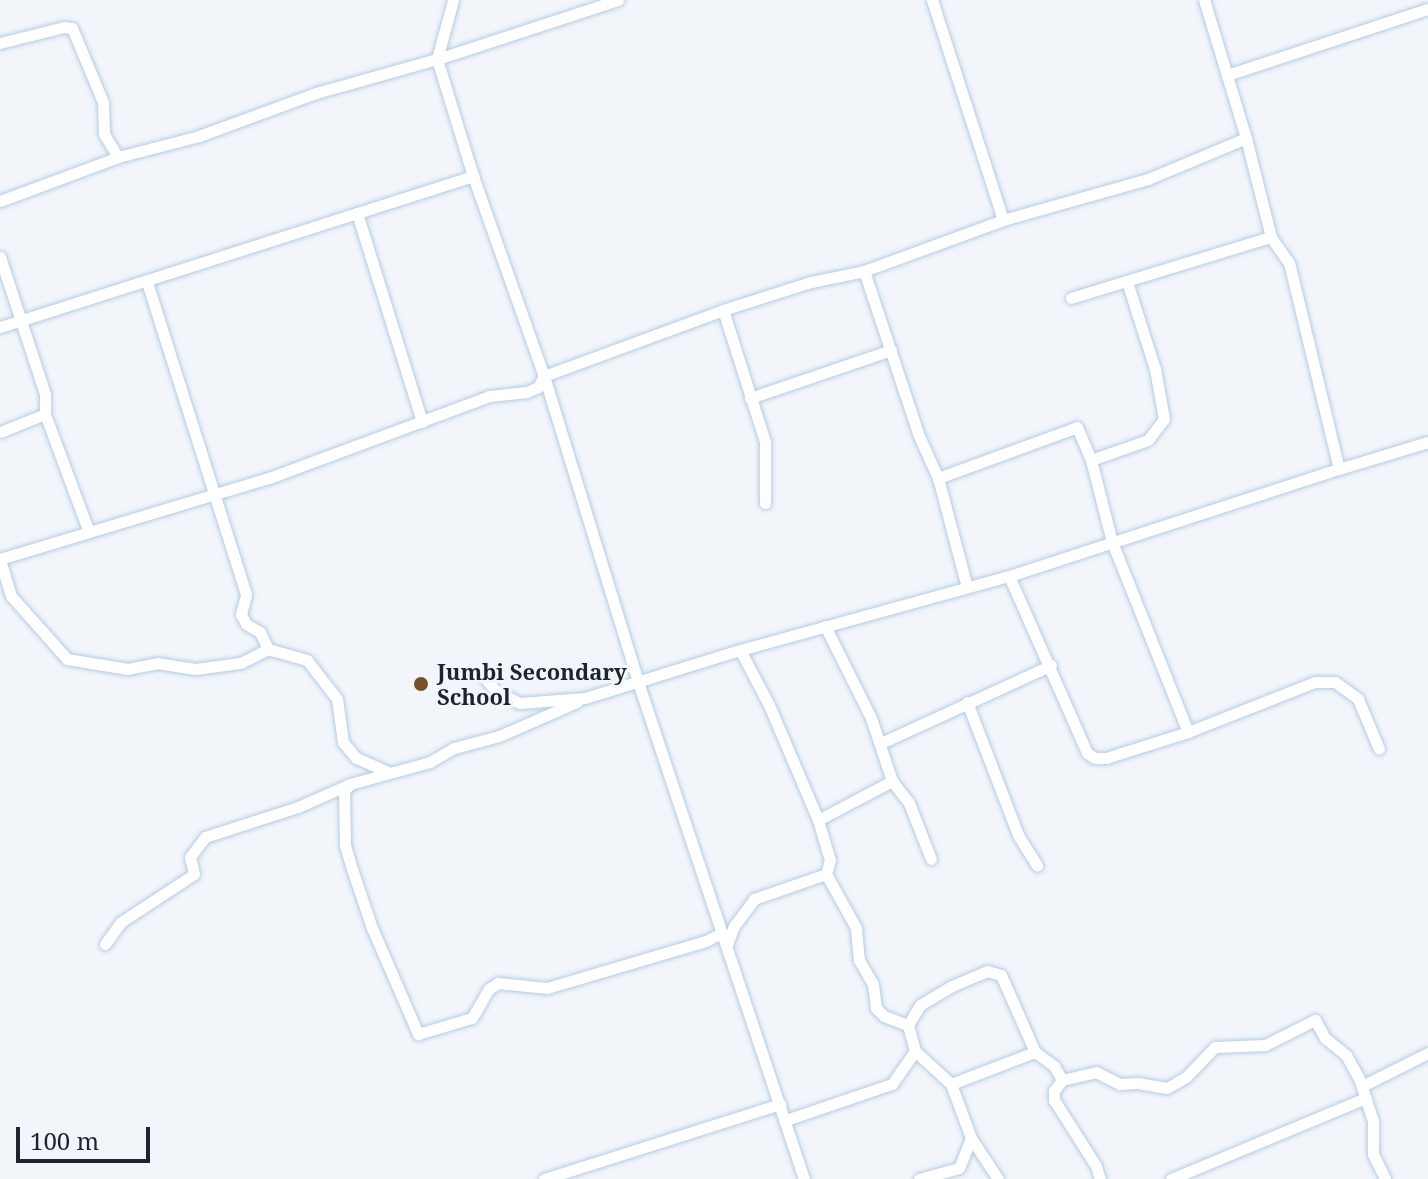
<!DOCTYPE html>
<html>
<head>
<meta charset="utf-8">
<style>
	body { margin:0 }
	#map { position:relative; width:1428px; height:1179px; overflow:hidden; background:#f2f6fb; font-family:"Noto Serif",serif }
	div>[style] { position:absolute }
	.roads { filter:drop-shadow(0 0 2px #b5cce4) drop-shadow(0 0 2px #b5cce4) }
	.minor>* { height:11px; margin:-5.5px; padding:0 5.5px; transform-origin:5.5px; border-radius:5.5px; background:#fff }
	.dots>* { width:22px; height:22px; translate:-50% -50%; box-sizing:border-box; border:4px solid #f2f6fb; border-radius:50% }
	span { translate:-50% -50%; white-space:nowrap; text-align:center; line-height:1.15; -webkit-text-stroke:6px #f2f6fb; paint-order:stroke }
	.poi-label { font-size:22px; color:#1c242d; font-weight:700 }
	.left { translate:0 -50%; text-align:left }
	.scale { position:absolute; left:16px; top:1127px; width:134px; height:36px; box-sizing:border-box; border:4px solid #1c242d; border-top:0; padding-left:10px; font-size:24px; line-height:28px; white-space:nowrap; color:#1c242d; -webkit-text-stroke:6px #f2f6fb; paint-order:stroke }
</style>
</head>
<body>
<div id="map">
	<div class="roads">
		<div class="minor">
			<div style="left:618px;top:0;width:190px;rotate:161.9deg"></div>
			<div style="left:437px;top:59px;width:122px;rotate:72.9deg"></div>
			<div style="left:473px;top:176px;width:212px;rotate:70.5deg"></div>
			<div style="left:544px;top:376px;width:320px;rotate:72.9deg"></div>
			<div style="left:638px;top:682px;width:524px;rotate:71.53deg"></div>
			<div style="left:932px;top:0;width:231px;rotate:72.1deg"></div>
			<div style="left:0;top:43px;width:66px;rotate:-14deg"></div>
			<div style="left:64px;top:27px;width:8px;rotate:7deg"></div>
			<div style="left:72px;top:28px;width:80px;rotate:67.3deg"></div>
			<div style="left:103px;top:102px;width:32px;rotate:88deg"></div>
			<div style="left:104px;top:134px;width:27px;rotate:59deg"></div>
			<div style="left:1227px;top:75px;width:212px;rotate:-18.2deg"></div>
			<div style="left:0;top:201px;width:126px;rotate:-20.4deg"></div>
			<div style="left:118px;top:157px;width:84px;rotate:-14.5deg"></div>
			<div style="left:199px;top:136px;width:125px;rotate:-20.2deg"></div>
			<div style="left:316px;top:93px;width:126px;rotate:-15.7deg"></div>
			<div style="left:437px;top:59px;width:61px;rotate:-74.8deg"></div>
			<div style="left:357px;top:213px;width:219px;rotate:72.7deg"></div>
			<div style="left:0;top:257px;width:144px;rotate:71.8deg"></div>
			<div style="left:45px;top:394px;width:20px;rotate:90deg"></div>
			<div style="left:45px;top:414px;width:48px;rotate:158.2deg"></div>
			<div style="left:864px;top:271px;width:174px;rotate:71.6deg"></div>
			<div style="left:919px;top:436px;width:46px;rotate:65.7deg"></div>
			<div style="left:938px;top:478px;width:113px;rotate:75.1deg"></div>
			<div style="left:147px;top:282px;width:328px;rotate:72.4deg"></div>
			<div style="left:246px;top:595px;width:20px;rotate:105deg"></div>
			<div style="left:241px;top:614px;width:11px;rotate:63deg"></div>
			<div style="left:246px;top:624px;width:16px;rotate:30deg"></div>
			<div style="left:260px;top:632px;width:19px;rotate:65deg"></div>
			<div style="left:1071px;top:298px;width:209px;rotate:-17deg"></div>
			<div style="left:723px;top:310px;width:139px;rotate:72.3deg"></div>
			<div style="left:765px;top:442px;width:61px;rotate:90deg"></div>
			<div style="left:0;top:327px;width:497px;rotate:-17.7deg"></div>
			<div style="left:750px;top:398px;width:149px;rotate:-18.8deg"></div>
			<div style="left:45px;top:414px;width:126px;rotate:69.6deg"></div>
			<div style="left:1091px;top:460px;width:60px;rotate:-19.3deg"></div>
			<div style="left:1148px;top:440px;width:26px;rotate:-53deg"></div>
			<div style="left:1164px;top:419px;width:51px;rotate:-100.2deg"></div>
			<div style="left:1155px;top:369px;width:91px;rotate:-107.8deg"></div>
			<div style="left:1339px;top:469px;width:93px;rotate:-16.9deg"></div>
			<div style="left:938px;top:478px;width:148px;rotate:-20.1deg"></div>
			<div style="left:1077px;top:427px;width:36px;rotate:67deg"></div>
			<div style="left:1091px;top:460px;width:85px;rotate:75.6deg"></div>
			<div style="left:1112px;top:542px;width:205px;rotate:68.2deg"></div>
			<div style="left:1188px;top:732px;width:136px;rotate:-21.5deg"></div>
			<div style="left:1315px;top:682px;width:20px"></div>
			<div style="left:1335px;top:682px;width:29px;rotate:36deg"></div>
			<div style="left:1358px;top:699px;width:54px;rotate:67.2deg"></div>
			<div style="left:1009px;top:576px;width:193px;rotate:66.2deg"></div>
			<div style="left:1087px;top:753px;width:9px;rotate:32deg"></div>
			<div style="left:1095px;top:758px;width:11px"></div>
			<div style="left:1106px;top:758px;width:86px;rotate:-17.6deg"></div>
			<div style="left:825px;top:626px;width:103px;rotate:63.4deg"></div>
			<div style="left:871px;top:718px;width:66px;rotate:71.6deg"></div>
			<div style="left:892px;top:781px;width:28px;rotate:52deg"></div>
			<div style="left:909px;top:803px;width:60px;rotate:68.6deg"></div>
			<div style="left:740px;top:650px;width:62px;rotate:62.2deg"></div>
			<div style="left:769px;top:705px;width:125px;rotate:66.9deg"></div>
			<div style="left:818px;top:820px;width:42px;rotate:73.3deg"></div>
			<div style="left:830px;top:860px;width:15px;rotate:106deg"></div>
			<div style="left:484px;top:677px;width:20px;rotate:49deg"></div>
			<div style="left:497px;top:692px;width:25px;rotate:26deg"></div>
			<div style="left:520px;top:703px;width:65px;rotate:-4.4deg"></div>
			<div style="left:585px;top:698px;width:162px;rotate:-17.2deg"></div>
			<div style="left:740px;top:650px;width:279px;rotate:-15.4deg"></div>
			<div style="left:1009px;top:576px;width:347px;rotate:-18deg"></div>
			<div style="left:1339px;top:469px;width:212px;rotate:-103.6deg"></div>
			<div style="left:1289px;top:263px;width:32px;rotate:-125deg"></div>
			<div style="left:1271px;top:237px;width:102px;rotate:-104.2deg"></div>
			<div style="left:1246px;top:138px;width:144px;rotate:-106.9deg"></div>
			<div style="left:577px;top:702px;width:85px;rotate:156.4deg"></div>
			<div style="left:499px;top:736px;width:47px;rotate:165.1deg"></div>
			<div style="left:454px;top:748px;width:28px;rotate:150deg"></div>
			<div style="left:430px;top:762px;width:83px;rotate:164.6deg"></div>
			<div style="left:350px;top:784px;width:9px;rotate:131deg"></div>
			<div style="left:344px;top:791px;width:54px;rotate:88.9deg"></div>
			<div style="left:345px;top:845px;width:25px;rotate:74deg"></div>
			<div style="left:352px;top:869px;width:62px;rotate:71.3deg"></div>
			<div style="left:372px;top:928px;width:116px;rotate:66.5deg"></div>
			<div style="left:418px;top:1034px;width:56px;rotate:-16.5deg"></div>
			<div style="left:472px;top:1018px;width:34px;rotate:-60deg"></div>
			<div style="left:489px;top:989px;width:11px;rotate:-34deg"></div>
			<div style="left:498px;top:983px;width:49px;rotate:5.8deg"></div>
			<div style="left:547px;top:988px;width:166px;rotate:-16.5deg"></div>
			<div style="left:706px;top:941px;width:17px;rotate:-28deg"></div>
			<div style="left:967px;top:702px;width:142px;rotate:69deg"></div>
			<div style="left:1018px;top:835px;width:36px;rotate:58deg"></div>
			<div style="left:881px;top:743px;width:187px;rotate:-24.6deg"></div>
			<div style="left:388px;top:772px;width:35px;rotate:-156deg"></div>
			<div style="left:356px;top:758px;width:21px;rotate:-129deg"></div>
			<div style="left:343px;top:742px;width:43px;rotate:-97.9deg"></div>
			<div style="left:337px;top:699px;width:49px;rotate:-127.6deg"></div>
			<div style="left:307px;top:660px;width:41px;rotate:-164.2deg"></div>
			<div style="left:268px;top:649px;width:31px;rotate:153deg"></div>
			<div style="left:240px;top:663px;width:45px;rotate:172.4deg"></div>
			<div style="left:195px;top:669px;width:37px;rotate:-171deg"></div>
			<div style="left:158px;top:663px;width:31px;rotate:169deg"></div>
			<div style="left:128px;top:669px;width:62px;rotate:-170.7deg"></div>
			<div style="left:67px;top:659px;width:84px;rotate:-131.6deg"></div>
			<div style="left:11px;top:596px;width:39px;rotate:-107deg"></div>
			<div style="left:0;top:559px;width:281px;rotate:-16.8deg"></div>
			<div style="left:269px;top:478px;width:235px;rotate:-20.4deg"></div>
			<div style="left:489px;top:396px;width:38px;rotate:-6deg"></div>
			<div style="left:527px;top:392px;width:12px;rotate:-24deg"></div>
			<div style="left:538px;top:387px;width:13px;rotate:-61deg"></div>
			<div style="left:544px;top:376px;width:191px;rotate:-20.2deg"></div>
			<div style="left:723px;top:310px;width:92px;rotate:-17.7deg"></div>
			<div style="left:811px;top:282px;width:54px;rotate:-11.7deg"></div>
			<div style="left:864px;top:271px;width:148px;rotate:-20.1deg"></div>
			<div style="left:1003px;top:220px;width:151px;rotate:-15.8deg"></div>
			<div style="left:1148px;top:179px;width:106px;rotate:-22.7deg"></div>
			<div style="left:818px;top:820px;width:84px;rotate:-27.8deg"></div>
			<div style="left:105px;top:944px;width:27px;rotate:-54deg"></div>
			<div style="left:121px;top:922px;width:87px;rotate:-33.3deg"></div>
			<div style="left:194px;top:874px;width:17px;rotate:-103deg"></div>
			<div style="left:190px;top:857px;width:25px;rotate:-53deg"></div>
			<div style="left:205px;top:837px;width:98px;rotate:-17.9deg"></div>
			<div style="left:298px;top:807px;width:57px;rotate:-23.9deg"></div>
			<div style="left:727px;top:945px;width:20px;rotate:-70deg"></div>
			<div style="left:734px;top:926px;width:34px;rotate:-53deg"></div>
			<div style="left:754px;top:899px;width:76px;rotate:-19.1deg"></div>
			<div style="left:826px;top:874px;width:62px;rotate:60.9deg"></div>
			<div style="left:856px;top:928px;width:32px;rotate:85deg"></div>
			<div style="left:859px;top:960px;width:28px;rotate:60deg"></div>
			<div style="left:873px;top:984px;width:24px;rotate:83deg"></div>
			<div style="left:876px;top:1008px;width:11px;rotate:45deg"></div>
			<div style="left:884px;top:1016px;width:26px;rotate:21deg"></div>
			<div style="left:908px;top:1025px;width:27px;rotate:75deg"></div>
			<div style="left:915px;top:1051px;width:49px;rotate:42.5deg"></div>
			<div style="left:951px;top:1084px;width:58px;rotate:69.7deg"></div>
			<div style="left:971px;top:1138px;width:49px;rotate:56.6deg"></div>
			<div style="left:908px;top:1025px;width:23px;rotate:-59deg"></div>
			<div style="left:920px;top:1005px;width:37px;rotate:-31deg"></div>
			<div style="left:952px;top:986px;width:38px;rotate:-23deg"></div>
			<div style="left:987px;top:971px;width:15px;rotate:16deg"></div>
			<div style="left:1001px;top:975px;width:84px;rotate:66.2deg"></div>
			<div style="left:1035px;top:1052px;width:24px;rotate:36deg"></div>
			<div style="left:1054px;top:1066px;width:16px;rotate:60deg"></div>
			<div style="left:1062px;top:1080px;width:14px;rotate:126deg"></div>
			<div style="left:1054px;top:1091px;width:9px;rotate:90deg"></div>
			<div style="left:1054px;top:1100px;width:78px;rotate:57.5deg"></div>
			<div style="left:1096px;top:1166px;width:14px;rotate:73deg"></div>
			<div style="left:1062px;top:1080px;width:35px;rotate:-13deg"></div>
			<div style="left:1096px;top:1072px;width:27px;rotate:27deg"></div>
			<div style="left:1120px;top:1084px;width:18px;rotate:-3deg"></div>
			<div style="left:1138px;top:1083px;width:29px;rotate:10deg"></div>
			<div style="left:1167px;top:1088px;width:22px;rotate:-30deg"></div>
			<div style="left:1186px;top:1077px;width:42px;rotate:-46deg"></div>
			<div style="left:1215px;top:1047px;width:50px;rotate:-2.3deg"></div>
			<div style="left:1265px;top:1045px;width:56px;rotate:-26.6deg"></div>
			<div style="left:1315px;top:1020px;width:21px;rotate:61deg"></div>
			<div style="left:1325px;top:1038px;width:27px;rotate:39deg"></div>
			<div style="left:1346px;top:1055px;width:26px;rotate:61deg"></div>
			<div style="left:1359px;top:1078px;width:45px;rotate:72deg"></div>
			<div style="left:1373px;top:1121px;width:33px;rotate:90deg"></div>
			<div style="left:1373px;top:1154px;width:28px;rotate:64deg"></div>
			<div style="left:951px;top:1084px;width:90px;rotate:-20.9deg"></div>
			<div style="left:1362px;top:1086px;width:74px;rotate:-26.6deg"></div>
			<div style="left:786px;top:1120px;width:112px;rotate:-18.8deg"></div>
			<div style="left:892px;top:1084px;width:40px;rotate:-55.1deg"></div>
			<div style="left:544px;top:1179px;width:248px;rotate:-17.6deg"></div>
			<div style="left:919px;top:1179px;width:41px;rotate:-15.4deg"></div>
			<div style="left:959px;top:1168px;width:32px;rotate:-68deg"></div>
			<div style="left:1171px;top:1179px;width:211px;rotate:-22.6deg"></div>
		</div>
	</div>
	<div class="dots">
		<div style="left:421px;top:684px;background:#75532a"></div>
	</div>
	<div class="poi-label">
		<span class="left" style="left:437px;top:684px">Jumbi Secondary<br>School</span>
	</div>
	<div class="scale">100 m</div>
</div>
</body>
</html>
